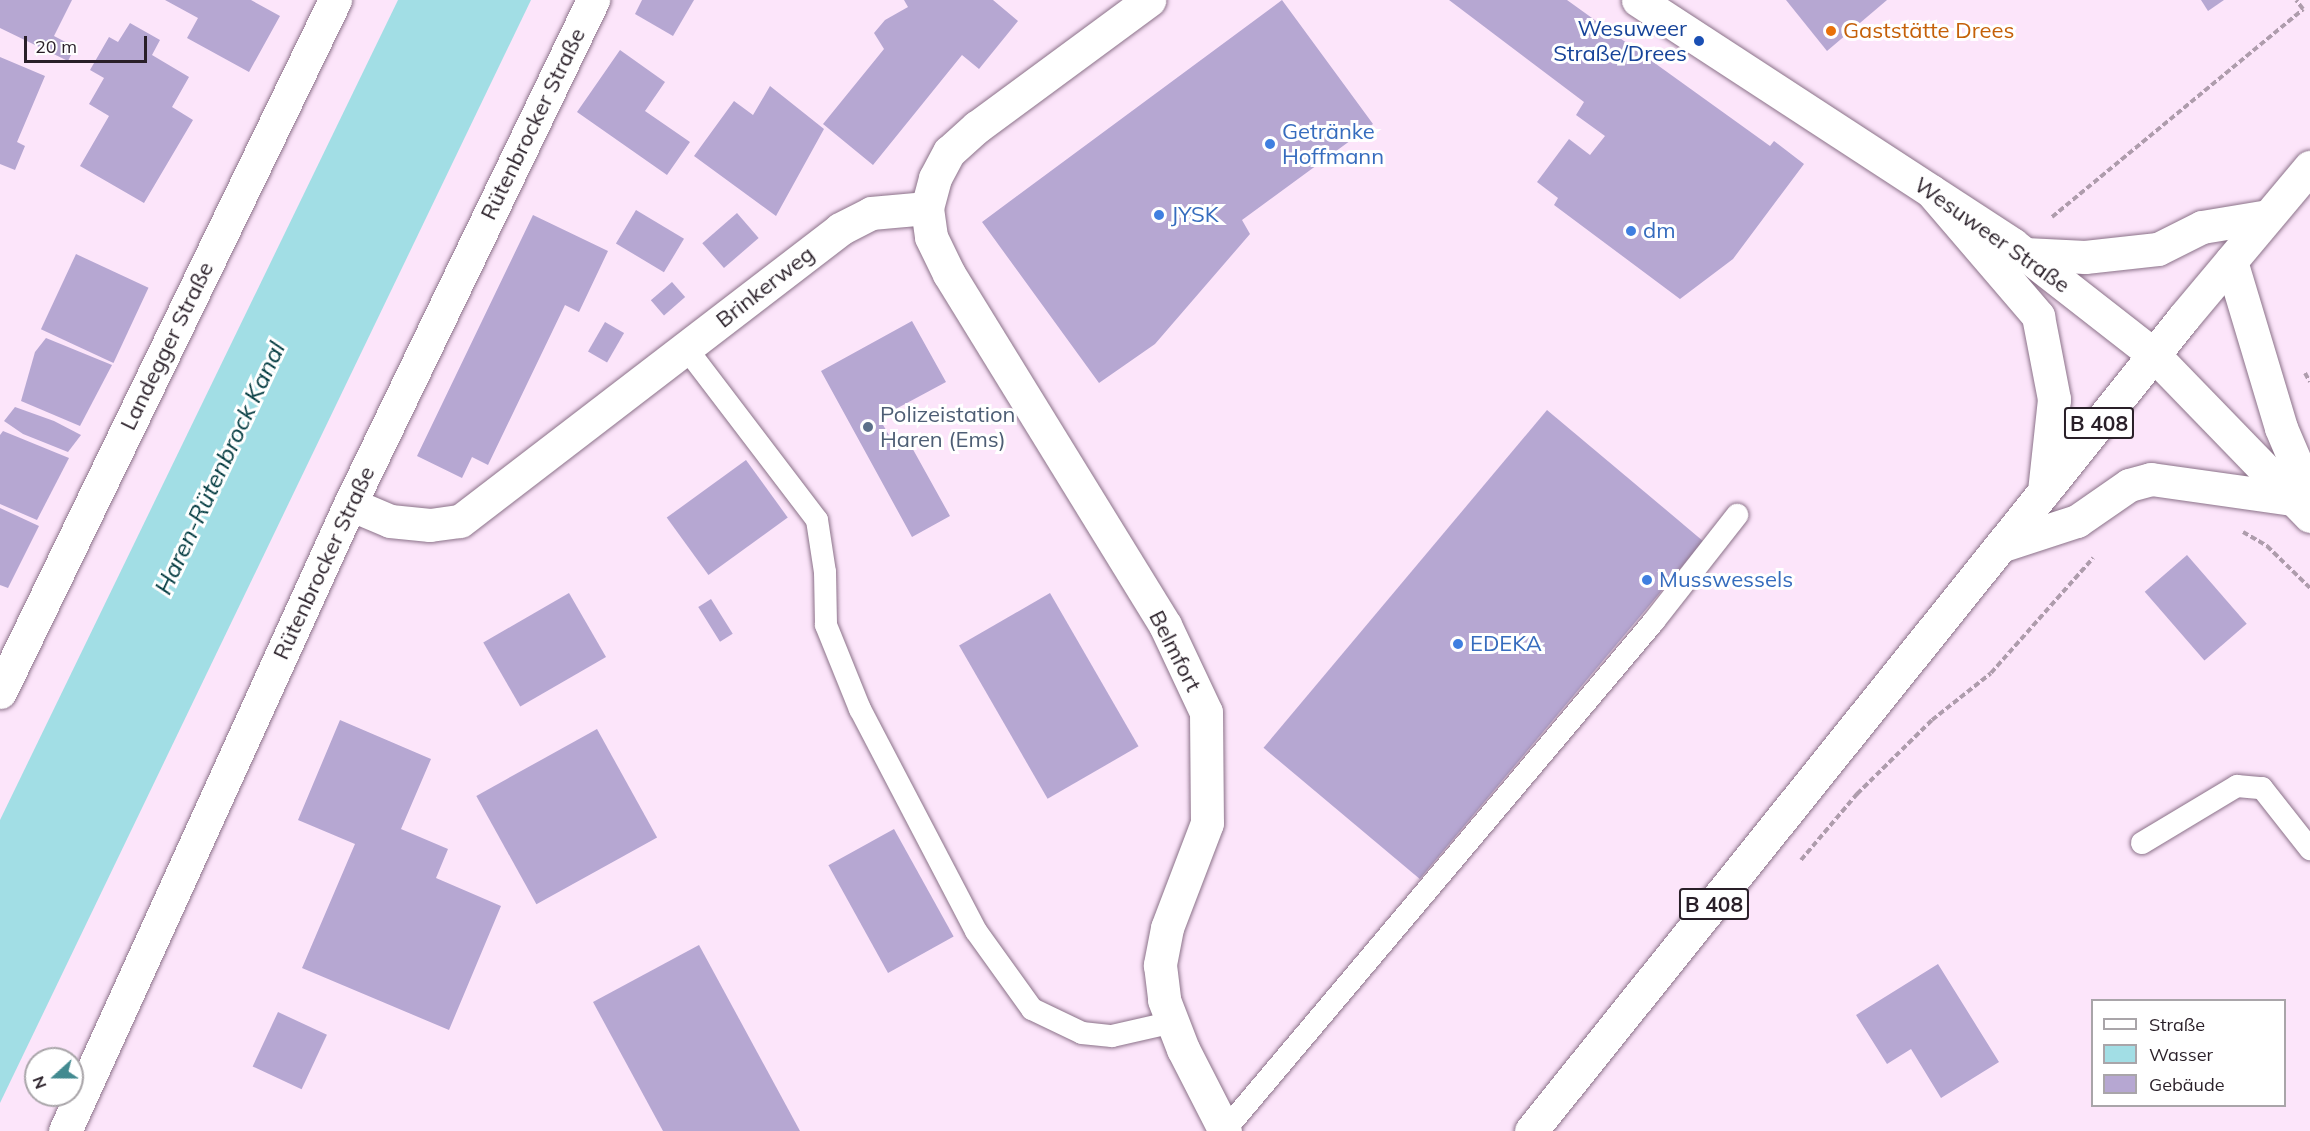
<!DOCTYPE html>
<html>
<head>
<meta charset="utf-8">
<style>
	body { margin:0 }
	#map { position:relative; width:2310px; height:1131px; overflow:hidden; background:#fce5fa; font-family:Mulish,sans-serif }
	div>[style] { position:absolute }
	.water>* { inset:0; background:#a2dee5 }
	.building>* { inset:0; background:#b6a7d2; transform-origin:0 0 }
	.path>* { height:4px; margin-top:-2px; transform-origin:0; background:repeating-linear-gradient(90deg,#ae9cac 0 6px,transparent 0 9px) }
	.roads { filter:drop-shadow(0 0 2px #8b7289) drop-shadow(0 0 2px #8b7289) }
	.service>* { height:22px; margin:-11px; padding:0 11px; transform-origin:11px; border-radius:11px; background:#fff }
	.minor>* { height:33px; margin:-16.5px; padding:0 16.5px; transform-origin:16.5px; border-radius:16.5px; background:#fff }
	.secondary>* { height:33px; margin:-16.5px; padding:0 16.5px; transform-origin:16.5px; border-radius:16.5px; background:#fff }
	.primary>* { height:33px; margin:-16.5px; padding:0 16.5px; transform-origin:16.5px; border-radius:16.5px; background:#fff }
	.dots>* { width:16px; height:16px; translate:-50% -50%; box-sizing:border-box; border:3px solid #fff; border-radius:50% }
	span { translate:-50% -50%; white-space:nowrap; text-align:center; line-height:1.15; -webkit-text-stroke:6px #fff; paint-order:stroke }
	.shield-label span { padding:2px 4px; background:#fff; border:2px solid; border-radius:4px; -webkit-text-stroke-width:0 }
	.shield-label { font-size:21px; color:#291f28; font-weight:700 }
	.transit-label { font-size:22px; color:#164399 }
	.right { translate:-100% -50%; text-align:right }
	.food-label { font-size:22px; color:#c56008 }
	.left { translate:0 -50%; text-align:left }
	.street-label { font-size:22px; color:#291f28 }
	.shop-label { font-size:22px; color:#366cbe }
	.service-label { font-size:22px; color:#4e5e75 }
	.water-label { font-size:24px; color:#00393f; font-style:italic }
	.legend { position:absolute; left:2091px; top:999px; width:195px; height:108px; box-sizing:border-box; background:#fff; border:2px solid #a9a5a9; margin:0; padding:8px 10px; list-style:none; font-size:18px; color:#291f28 }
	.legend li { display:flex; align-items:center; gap:12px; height:30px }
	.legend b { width:30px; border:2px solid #a9a5a9 }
	.north { position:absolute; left:24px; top:1047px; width:60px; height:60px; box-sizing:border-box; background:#fff; border:2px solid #a9a5a9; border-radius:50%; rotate:249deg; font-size:16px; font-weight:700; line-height:24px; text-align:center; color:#291f28 }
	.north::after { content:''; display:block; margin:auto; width:21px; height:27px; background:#428a90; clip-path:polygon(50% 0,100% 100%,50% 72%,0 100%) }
	.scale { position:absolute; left:24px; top:36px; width:123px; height:27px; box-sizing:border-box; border:3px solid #291f28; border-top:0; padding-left:8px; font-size:18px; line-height:21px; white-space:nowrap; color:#291f28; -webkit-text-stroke:4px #fff; paint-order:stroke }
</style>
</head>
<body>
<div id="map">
	<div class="water">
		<div style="clip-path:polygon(398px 0,531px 0,0 1103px,0 820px)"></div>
	</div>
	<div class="building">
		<div style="clip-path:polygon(0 0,72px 0,54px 36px,75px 47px,68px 61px,0 28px)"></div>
		<div style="clip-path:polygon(165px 0,251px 0,280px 16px,249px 72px,187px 38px,198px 18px)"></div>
		<div style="clip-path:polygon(642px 0,694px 0,673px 36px,635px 14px)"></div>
		<div style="clip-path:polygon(904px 0,993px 0,1018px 21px,979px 69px,962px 55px,873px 165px,823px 124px,884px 49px,874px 33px,885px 20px,908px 7px)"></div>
		<div style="clip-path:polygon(1282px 0,1373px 124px,1242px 220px,1250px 234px,1155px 344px,1099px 383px,982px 222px)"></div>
		<div style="clip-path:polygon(1449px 0,1567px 0,1770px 146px,1774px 141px,1804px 164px,1733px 259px,1680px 299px,1554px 205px,1558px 198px,1537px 182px,1569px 139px,1590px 155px,1605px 136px,1576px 115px,1584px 102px)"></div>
		<div style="clip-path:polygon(1786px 0,1887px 0,1827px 51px)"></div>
		<div style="clip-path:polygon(2201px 0,2224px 0,2208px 11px)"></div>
		<div style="clip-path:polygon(130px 23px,160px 40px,152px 55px,189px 77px,172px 107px,193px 120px,144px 203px,80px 166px,109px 116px,89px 104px,104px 78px,90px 70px,109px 37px,118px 42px)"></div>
		<div style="clip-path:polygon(620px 50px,665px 82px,645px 111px,690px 142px,667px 175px,577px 112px)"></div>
		<div style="clip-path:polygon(0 57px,45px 76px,17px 142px,25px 146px,15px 170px,0 164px)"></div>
		<div style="clip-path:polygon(770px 86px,824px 129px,776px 216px,694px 156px,734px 101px,753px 115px)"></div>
		<div style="left:636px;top:210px;width:56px;height:39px;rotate:31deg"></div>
		<div style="left:737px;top:213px;width:33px;height:46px;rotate:49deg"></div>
		<div style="clip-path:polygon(533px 215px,608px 251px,579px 312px,565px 305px,488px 465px,472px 457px,462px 478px,417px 456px)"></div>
		<div style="left:76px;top:254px;width:80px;height:83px;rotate:25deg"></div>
		<div style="left:672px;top:282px;width:20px;height:28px;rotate:49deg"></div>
		<div style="clip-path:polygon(912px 321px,946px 382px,879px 418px,893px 442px,905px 435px,950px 516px,912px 537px,821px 371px)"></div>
		<div style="left:605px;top:322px;width:22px;height:34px;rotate:30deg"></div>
		<div style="clip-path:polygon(46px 338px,112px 365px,80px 426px,21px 401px,35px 352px)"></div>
		<div style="clip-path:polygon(15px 407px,54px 421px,81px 435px,68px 452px,23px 434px,4px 421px)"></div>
		<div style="left:1547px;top:410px;width:204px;height:441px;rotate:40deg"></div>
		<div style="clip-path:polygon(3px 431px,69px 458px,37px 520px,0 504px,0 435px)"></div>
		<div style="left:746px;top:460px;width:71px;height:98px;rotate:54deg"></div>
		<div style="clip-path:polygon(0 508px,39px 526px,8px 588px,0 585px)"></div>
		<div style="left:2187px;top:555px;width:91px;height:56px;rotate:49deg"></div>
		<div style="left:569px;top:593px;width:74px;height:99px;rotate:60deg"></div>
		<div style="left:1050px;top:593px;width:177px;height:105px;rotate:60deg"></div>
		<div style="left:711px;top:599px;width:41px;height:15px;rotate:58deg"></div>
		<div style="clip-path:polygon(340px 720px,431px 759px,401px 829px,448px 849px,436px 878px,501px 906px,449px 1030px,302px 968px,355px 844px,298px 820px)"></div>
		<div style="left:597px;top:729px;width:124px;height:138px;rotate:61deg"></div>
		<div style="left:894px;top:829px;width:123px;height:75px;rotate:61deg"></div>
		<div style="clip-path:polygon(699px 945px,800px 1131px,663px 1131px,593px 1002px)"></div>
		<div style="clip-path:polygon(1938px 964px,1999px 1062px,1941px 1098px,1911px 1049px,1887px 1064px,1856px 1015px)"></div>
		<div style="left:278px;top:1012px;width:54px;height:60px;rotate:25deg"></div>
	</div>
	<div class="path">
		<div style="left:2052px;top:217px;width:326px;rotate:-39.6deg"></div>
		<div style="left:2303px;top:9px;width:11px;rotate:-128deg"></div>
		<div style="left:2305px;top:373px;width:10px;rotate:61deg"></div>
		<div style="left:2243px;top:532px;width:28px;rotate:30deg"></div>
		<div style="left:2267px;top:546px;width:60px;rotate:44.3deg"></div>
		<div style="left:1801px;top:860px;width:87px;rotate:-49.7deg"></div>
		<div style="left:1857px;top:794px;width:105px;rotate:-44.6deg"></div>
		<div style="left:1932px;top:720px;width:75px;rotate:-38.5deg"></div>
		<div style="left:1991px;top:673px;width:154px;rotate:-48.4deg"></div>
	</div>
	<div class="roads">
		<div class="service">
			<div style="left:686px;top:348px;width:216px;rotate:52.7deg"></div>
			<div style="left:817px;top:520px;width:53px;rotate:81.3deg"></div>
			<div style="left:825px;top:572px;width:53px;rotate:88.9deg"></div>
			<div style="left:826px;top:625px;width:91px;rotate:68deg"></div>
			<div style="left:860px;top:709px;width:250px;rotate:62.4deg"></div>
			<div style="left:976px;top:931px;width:96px;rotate:54.3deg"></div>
			<div style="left:1032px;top:1009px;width:55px;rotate:25.6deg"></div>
			<div style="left:1082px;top:1033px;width:30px;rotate:6deg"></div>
			<div style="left:1112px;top:1036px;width:63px;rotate:-12.9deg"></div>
			<div style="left:2142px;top:843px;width:111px;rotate:-31deg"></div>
			<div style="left:2237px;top:786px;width:25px;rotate:5deg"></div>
			<div style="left:2262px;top:788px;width:78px;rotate:51.8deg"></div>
			<div style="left:1225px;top:1130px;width:666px;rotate:-49.87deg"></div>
			<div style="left:1654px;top:621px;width:135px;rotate:-51.9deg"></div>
		</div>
		<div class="minor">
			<div style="left:927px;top:208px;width:29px;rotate:82deg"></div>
			<div style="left:931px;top:237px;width:41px;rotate:64.1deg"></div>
			<div style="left:949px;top:274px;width:412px;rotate:58.4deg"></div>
			<div style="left:1165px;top:625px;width:96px;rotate:64.8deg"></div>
			<div style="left:1206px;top:712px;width:111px;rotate:89.5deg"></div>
			<div style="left:1207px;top:823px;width:112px;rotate:110.9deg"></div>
			<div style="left:1167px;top:928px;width:38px;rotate:101deg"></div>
			<div style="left:1160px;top:965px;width:35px;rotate:83deg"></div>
			<div style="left:1164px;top:1000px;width:53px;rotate:68.8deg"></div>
			<div style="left:1183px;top:1049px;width:92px;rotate:62.9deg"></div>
			<div style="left:350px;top:504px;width:43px;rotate:23deg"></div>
			<div style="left:390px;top:521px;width:40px;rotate:5.7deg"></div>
			<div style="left:430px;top:525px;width:30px;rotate:-8deg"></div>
			<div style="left:460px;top:521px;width:479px;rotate:-37.5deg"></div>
			<div style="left:840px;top:229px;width:35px;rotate:-27deg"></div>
			<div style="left:871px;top:213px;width:56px;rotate:-5.1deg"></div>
			<div style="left:927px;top:208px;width:31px;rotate:-75deg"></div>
			<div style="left:935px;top:178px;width:30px;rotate:-62deg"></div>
			<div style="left:949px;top:152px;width:38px;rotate:-42deg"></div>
			<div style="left:977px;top:127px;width:214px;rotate:-36.4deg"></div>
			<div style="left:65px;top:1131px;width:689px;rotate:-65.56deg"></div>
			<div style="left:350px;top:504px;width:560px;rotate:-64.26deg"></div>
		</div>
		<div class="secondary">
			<div style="left:1638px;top:0;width:447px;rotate:33.1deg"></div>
			<div style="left:2012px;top:244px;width:180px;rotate:38deg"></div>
			<div style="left:2154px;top:355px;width:224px;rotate:45.9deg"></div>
			<div style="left:0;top:692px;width:769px;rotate:-64.17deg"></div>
		</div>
		<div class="primary">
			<div style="left:1931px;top:191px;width:165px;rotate:49.4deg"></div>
			<div style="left:2038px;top:316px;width:85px;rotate:79.1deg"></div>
			<div style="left:2054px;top:399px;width:93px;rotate:96.2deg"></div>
			<div style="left:2025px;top:254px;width:60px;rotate:2.9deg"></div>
			<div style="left:2085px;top:257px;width:73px;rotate:-6.3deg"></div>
			<div style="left:2158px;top:249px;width:49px;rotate:-26.6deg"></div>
			<div style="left:2202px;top:227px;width:67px;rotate:-9.5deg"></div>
			<div style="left:2231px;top:261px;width:174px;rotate:73.3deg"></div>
			<div style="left:2281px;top:428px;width:74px;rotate:66.9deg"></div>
			<div style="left:2003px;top:545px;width:78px;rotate:-18deg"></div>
			<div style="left:2077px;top:521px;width:63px;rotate:-34.7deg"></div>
			<div style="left:2129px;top:485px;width:23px;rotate:-15deg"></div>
			<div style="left:2151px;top:479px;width:144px;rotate:8deg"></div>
			<div style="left:1531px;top:1131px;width:1044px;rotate:-51.26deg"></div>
			<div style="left:2184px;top:317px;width:196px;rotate:-50deg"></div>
		</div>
	</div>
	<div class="dots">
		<div style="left:1831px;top:31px;background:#e8710a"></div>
		<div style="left:1699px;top:41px;background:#1a4fb4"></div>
		<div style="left:1270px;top:144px;background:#3f7fe0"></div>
		<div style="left:1159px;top:215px;background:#3f7fe0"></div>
		<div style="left:1631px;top:231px;background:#3f7fe0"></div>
		<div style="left:868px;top:427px;background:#5c6f8a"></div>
		<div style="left:1647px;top:580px;background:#3f7fe0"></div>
		<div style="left:1458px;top:644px;background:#3f7fe0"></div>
	</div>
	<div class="shield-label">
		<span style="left:2099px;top:423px">B 408</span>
		<span style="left:1714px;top:904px">B 408</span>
	</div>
	<div class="transit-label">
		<span class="right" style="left:1687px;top:41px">Wesuweer<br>Straße/Drees</span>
	</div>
	<div class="food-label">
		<span class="left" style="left:1843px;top:31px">Gaststätte Drees</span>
	</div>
	<div class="street-label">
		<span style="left:533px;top:124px;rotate:-64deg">Rütenbrocker Straße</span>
		<span style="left:1992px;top:235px;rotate:35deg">Wesuweer Straße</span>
		<span style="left:765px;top:287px;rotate:-38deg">Brinkerweg</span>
		<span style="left:167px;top:346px;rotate:-64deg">Landegger Straße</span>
		<span style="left:324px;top:563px;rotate:-65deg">Rütenbrocker Straße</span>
		<span style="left:1175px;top:651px;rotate:63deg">Belmfort</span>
	</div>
	<div class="shop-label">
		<span class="left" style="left:1282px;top:144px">Getränke<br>Hoffmann</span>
		<span class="left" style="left:1171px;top:215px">JYSK</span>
		<span class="left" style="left:1643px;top:231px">dm</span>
		<span class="left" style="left:1659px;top:580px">Musswessels</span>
		<span class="left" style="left:1470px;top:644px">EDEKA</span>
	</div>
	<div class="service-label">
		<span class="left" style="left:880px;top:427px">Polizeistation<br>Haren (Ems)</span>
	</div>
	<div class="water-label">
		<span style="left:220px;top:468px;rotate:-65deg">Haren-Rütenbrock Kanal</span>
	</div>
	<ul class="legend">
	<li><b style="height:8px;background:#fff"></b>Straße</li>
	<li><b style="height:16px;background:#a2dee5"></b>Wasser</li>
	<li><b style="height:16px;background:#b6a7d2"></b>Gebäude</li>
	</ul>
	<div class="north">N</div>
	<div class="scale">20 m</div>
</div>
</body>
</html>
